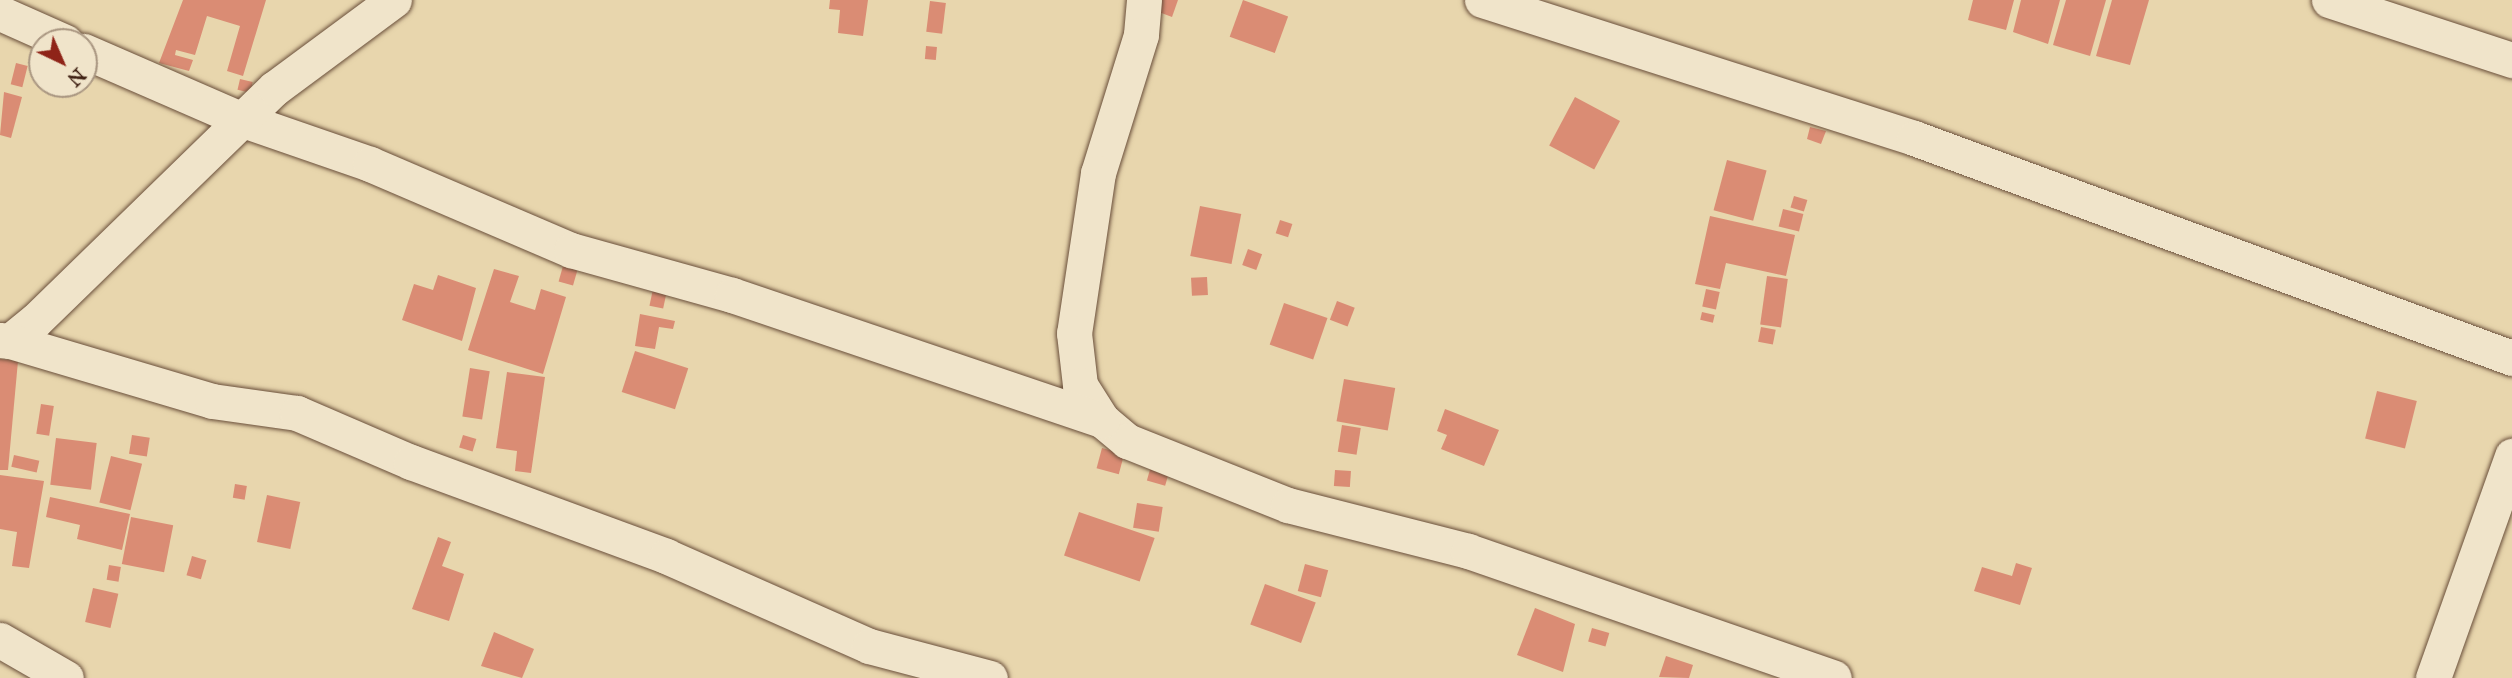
<!DOCTYPE html>
<html>
<head>
<meta charset="utf-8">
<style>
	body { margin:0 }
	#map { position:relative; width:2512px; height:678px; overflow:hidden; background:#e8d6ad; font-family:"IM FELL Great Primer",serif }
	div>[style] { position:absolute }
	.building>* { inset:0; background:#da8c74; transform-origin:0 0 }
	.roads { filter:drop-shadow(0 0 2px #694e3a) drop-shadow(0 0 2px #694e3a) }
	.minor>* { height:35px; margin:-17.5px; padding:0 17.5px; transform-origin:17.5px; border-radius:17.5px; background:#f0e4ca }
	span { translate:-50% -50%; white-space:nowrap; text-align:center; line-height:1.15; -webkit-text-stroke:5px #f0e4ca; paint-order:stroke }
	.north { position:absolute; left:28px; top:28px; width:70px; height:70px; box-sizing:border-box; background:#f0e4ca; border:2px solid #a99681; border-radius:50%; rotate:136deg; font-size:19px; font-weight:700; line-height:28px; text-align:center; color:#3f2013 }
	.north::after { content:''; display:block; margin:auto; width:24px; height:32px; background:#8f2418; clip-path:polygon(50% 0,100% 100%,50% 72%,0 100%) }
</style>
</head>
<body>
<div id="map">
	<div class="building">
		<div style="clip-path:polygon(183px 0,266px 0,243px 76px,227px 71px,240px 26px,207px 16px,195px 55px,176px 50px,175px 55px,193px 60px,189px 71px,159px 63px)"></div>
		<div style="clip-path:polygon(830px 0,868px 0,863px 36px,838px 33px,840px 10px,829px 9px)"></div>
		<div style="clip-path:polygon(1154px 0,1178px 0,1172px 17px,1151px 9px)"></div>
		<div style="left:1243px;top:0;width:48px;height:39px;rotate:20deg"></div>
		<div style="clip-path:polygon(1973px 0,2014px 0,2006px 30px,1968px 20px)"></div>
		<div style="clip-path:polygon(2021px 0,2060px 0,2048px 44px,2013px 32px)"></div>
		<div style="clip-path:polygon(2066px 0,2106px 0,2090px 56px,2053px 45px)"></div>
		<div style="clip-path:polygon(2112px 0,2149px 0,2130px 65px,2096px 56px)"></div>
		<div style="left:930px;top:1px;width:16px;height:31px;rotate:7deg"></div>
		<div style="left:926px;top:46px;width:11px;height:13px;rotate:5deg"></div>
		<div style="left:16px;top:63px;width:12px;height:22px;rotate:14deg"></div>
		<div style="left:240px;top:79px;width:13px;height:11px;rotate:13deg"></div>
		<div style="clip-path:polygon(4px 92px,22px 97px,11px 138px,0 135px)"></div>
		<div style="left:1575px;top:97px;width:51px;height:55px;rotate:28deg"></div>
		<div style="clip-path:polygon(1810px 127px,1826px 131px,1821px 144px,1807px 139px)"></div>
		<div style="left:1727px;top:160px;width:41px;height:52px;rotate:15deg"></div>
		<div style="left:1794px;top:196px;width:14px;height:12px;rotate:17deg"></div>
		<div style="left:1200px;top:206px;width:42px;height:51px;rotate:11deg"></div>
		<div style="left:1783px;top:209px;width:21px;height:18px;rotate:14deg"></div>
		<div style="clip-path:polygon(1710px 216px,1795px 235px,1786px 276px,1726px 263px,1720px 289px,1695px 284px)"></div>
		<div style="left:1280px;top:220px;width:13px;height:14px;rotate:18deg"></div>
		<div style="left:1248px;top:249px;width:15px;height:17px;rotate:20deg"></div>
		<div style="left:563px;top:266px;width:15px;height:16px;rotate:16deg"></div>
		<div style="clip-path:polygon(494px 269px,519px 276px,510px 302px,535px 310px,541px 289px,566px 297px,543px 374px,468px 350px)"></div>
		<div style="clip-path:polygon(438px 275px,476px 288px,462px 341px,402px 320px,414px 284px,433px 290px)"></div>
		<div style="left:1767px;top:276px;width:21px;height:49px;rotate:8deg"></div>
		<div style="left:1207px;top:277px;width:18px;height:16px;rotate:87deg"></div>
		<div style="left:653px;top:289px;width:14px;height:17px;rotate:12deg"></div>
		<div style="left:1706px;top:289px;width:14px;height:18px;rotate:12deg"></div>
		<div style="left:1337px;top:301px;width:19px;height:20px;rotate:21deg"></div>
		<div style="left:1284px;top:303px;width:46px;height:44px;rotate:19deg"></div>
		<div style="left:1702px;top:312px;width:13px;height:8px;rotate:13deg"></div>
		<div style="clip-path:polygon(640px 314px,675px 321px,673px 329px,659px 327px,655px 349px,635px 346px)"></div>
		<div style="left:1761px;top:327px;width:15px;height:15px;rotate:11deg"></div>
		<div style="left:635px;top:351px;width:56px;height:43px;rotate:18deg"></div>
		<div style="clip-path:polygon(0 359px,18px 361px,8px 470px,0 470px)"></div>
		<div style="left:470px;top:368px;width:20px;height:49px;rotate:9deg"></div>
		<div style="clip-path:polygon(507px 372px,545px 377px,531px 473px,515px 471px,517px 451px,496px 448px)"></div>
		<div style="left:1344px;top:379px;width:52px;height:43px;rotate:10deg"></div>
		<div style="left:2377px;top:391px;width:41px;height:49px;rotate:14deg"></div>
		<div style="left:41px;top:404px;width:13px;height:30px;rotate:9deg"></div>
		<div style="clip-path:polygon(1445px 409px,1499px 430px,1484px 466px,1441px 449px,1447px 435px,1437px 431px)"></div>
		<div style="left:1342px;top:425px;width:19px;height:27px;rotate:9deg"></div>
		<div style="left:132px;top:435px;width:18px;height:19px;rotate:9deg"></div>
		<div style="left:463px;top:435px;width:14px;height:13px;rotate:17deg"></div>
		<div style="left:56px;top:438px;width:41px;height:47px;rotate:7deg"></div>
		<div style="left:1102px;top:448px;width:23px;height:21px;rotate:15deg"></div>
		<div style="left:14px;top:455px;width:26px;height:12px;rotate:13deg"></div>
		<div style="left:111px;top:456px;width:32px;height:48px;rotate:14deg"></div>
		<div style="left:1151px;top:466px;width:19px;height:15px;rotate:16deg"></div>
		<div style="left:1335px;top:470px;width:16px;height:16px;rotate:4deg"></div>
		<div style="clip-path:polygon(0 475px,44px 481px,29px 568px,12px 566px,17px 532px,0 529px)"></div>
		<div style="left:235px;top:484px;width:12px;height:14px;rotate:9deg"></div>
		<div style="left:267px;top:495px;width:34px;height:48px;rotate:12deg"></div>
		<div style="clip-path:polygon(50px 497px,130px 514px,122px 550px,77px 539px,80px 525px,46px 517px)"></div>
		<div style="left:1137px;top:503px;width:26px;height:25px;rotate:9deg"></div>
		<div style="left:1079px;top:512px;width:80px;height:46px;rotate:19deg"></div>
		<div style="left:131px;top:517px;width:43px;height:48px;rotate:11deg"></div>
		<div style="clip-path:polygon(438px 537px,451px 542px,442px 566px,464px 574px,449px 621px,412px 609px)"></div>
		<div style="left:192px;top:556px;width:15px;height:20px;rotate:16deg"></div>
		<div style="clip-path:polygon(2016px 563px,2032px 568px,2020px 605px,1974px 591px,1982px 567px,2012px 576px)"></div>
		<div style="left:1305px;top:564px;width:24px;height:28px;rotate:15deg"></div>
		<div style="left:109px;top:565px;width:12px;height:15px;rotate:9deg"></div>
		<div style="left:1265px;top:584px;width:54px;height:43px;rotate:20deg"></div>
		<div style="left:93px;top:588px;width:26px;height:35px;rotate:13deg"></div>
		<div style="clip-path:polygon(1535px 608px,1575px 624px,1563px 672px,1517px 655px)"></div>
		<div style="left:1592px;top:628px;width:18px;height:14px;rotate:16deg"></div>
		<div style="clip-path:polygon(494px 632px,534px 649px,522px 678px,481px 666px)"></div>
		<div style="clip-path:polygon(1666px 656px,1693px 665px,1689px 678px,1659px 677px)"></div>
	</div>
	<div class="roads">
		<div class="minor">
			<div style="left:1144px;top:0;width:35px;rotate:95deg"></div>
			<div style="left:1141px;top:35px;width:145px;rotate:107.3deg"></div>
			<div style="left:1098px;top:173px;width:162px;rotate:98.5deg"></div>
			<div style="left:1074px;top:333px;width:52px;rotate:83.4deg"></div>
			<div style="left:1080px;top:385px;width:41px;rotate:57.8deg"></div>
			<div style="left:1102px;top:420px;width:33px;rotate:40deg"></div>
			<div style="left:1127px;top:441px;width:173px;rotate:21.7deg"></div>
			<div style="left:1288px;top:505px;width:186px;rotate:14.3deg"></div>
			<div style="left:1468px;top:551px;width:387px;rotate:19.1deg"></div>
			<div style="left:1482px;top:0;width:454px;rotate:17.7deg"></div>
			<div style="left:1914px;top:138px;width:637px;rotate:20.2deg"></div>
			<div style="left:2329px;top:0;width:193px;rotate:18.2deg"></div>
			<div style="left:0;top:13px;width:71px;rotate:24deg"></div>
			<div style="left:84px;top:51px;width:173px;rotate:23.5deg"></div>
			<div style="left:243px;top:120px;width:134px;rotate:19.1deg"></div>
			<div style="left:370px;top:164px;width:219px;rotate:23.2deg"></div>
			<div style="left:571px;top:250px;width:167px;rotate:15.6deg"></div>
			<div style="left:732px;top:295px;width:391px;rotate:18.7deg"></div>
			<div style="left:0;top:340px;width:10px;rotate:6deg"></div>
			<div style="left:10px;top:341px;width:32px;rotate:-39deg"></div>
			<div style="left:35px;top:321px;width:334px;rotate:-44.2deg"></div>
			<div style="left:275px;top:88px;width:148px;rotate:-36.5deg"></div>
			<div style="left:10px;top:341px;width:211px;rotate:16.5deg"></div>
			<div style="left:212px;top:401px;width:86px;rotate:8deg"></div>
			<div style="left:297px;top:413px;width:124px;rotate:23.3deg"></div>
			<div style="left:411px;top:462px;width:272px;rotate:20.2deg"></div>
			<div style="left:666px;top:556px;width:222px;rotate:23.9deg"></div>
			<div style="left:869px;top:646px;width:125px;rotate:14.8deg"></div>
			<div style="left:0;top:640px;width:76px;rotate:29.9deg"></div>
			<div style="left:2433px;top:678px;width:236px;rotate:-70.4deg"></div>
		</div>
	</div>
	<div class="north">N</div>
</div>
</body>
</html>
